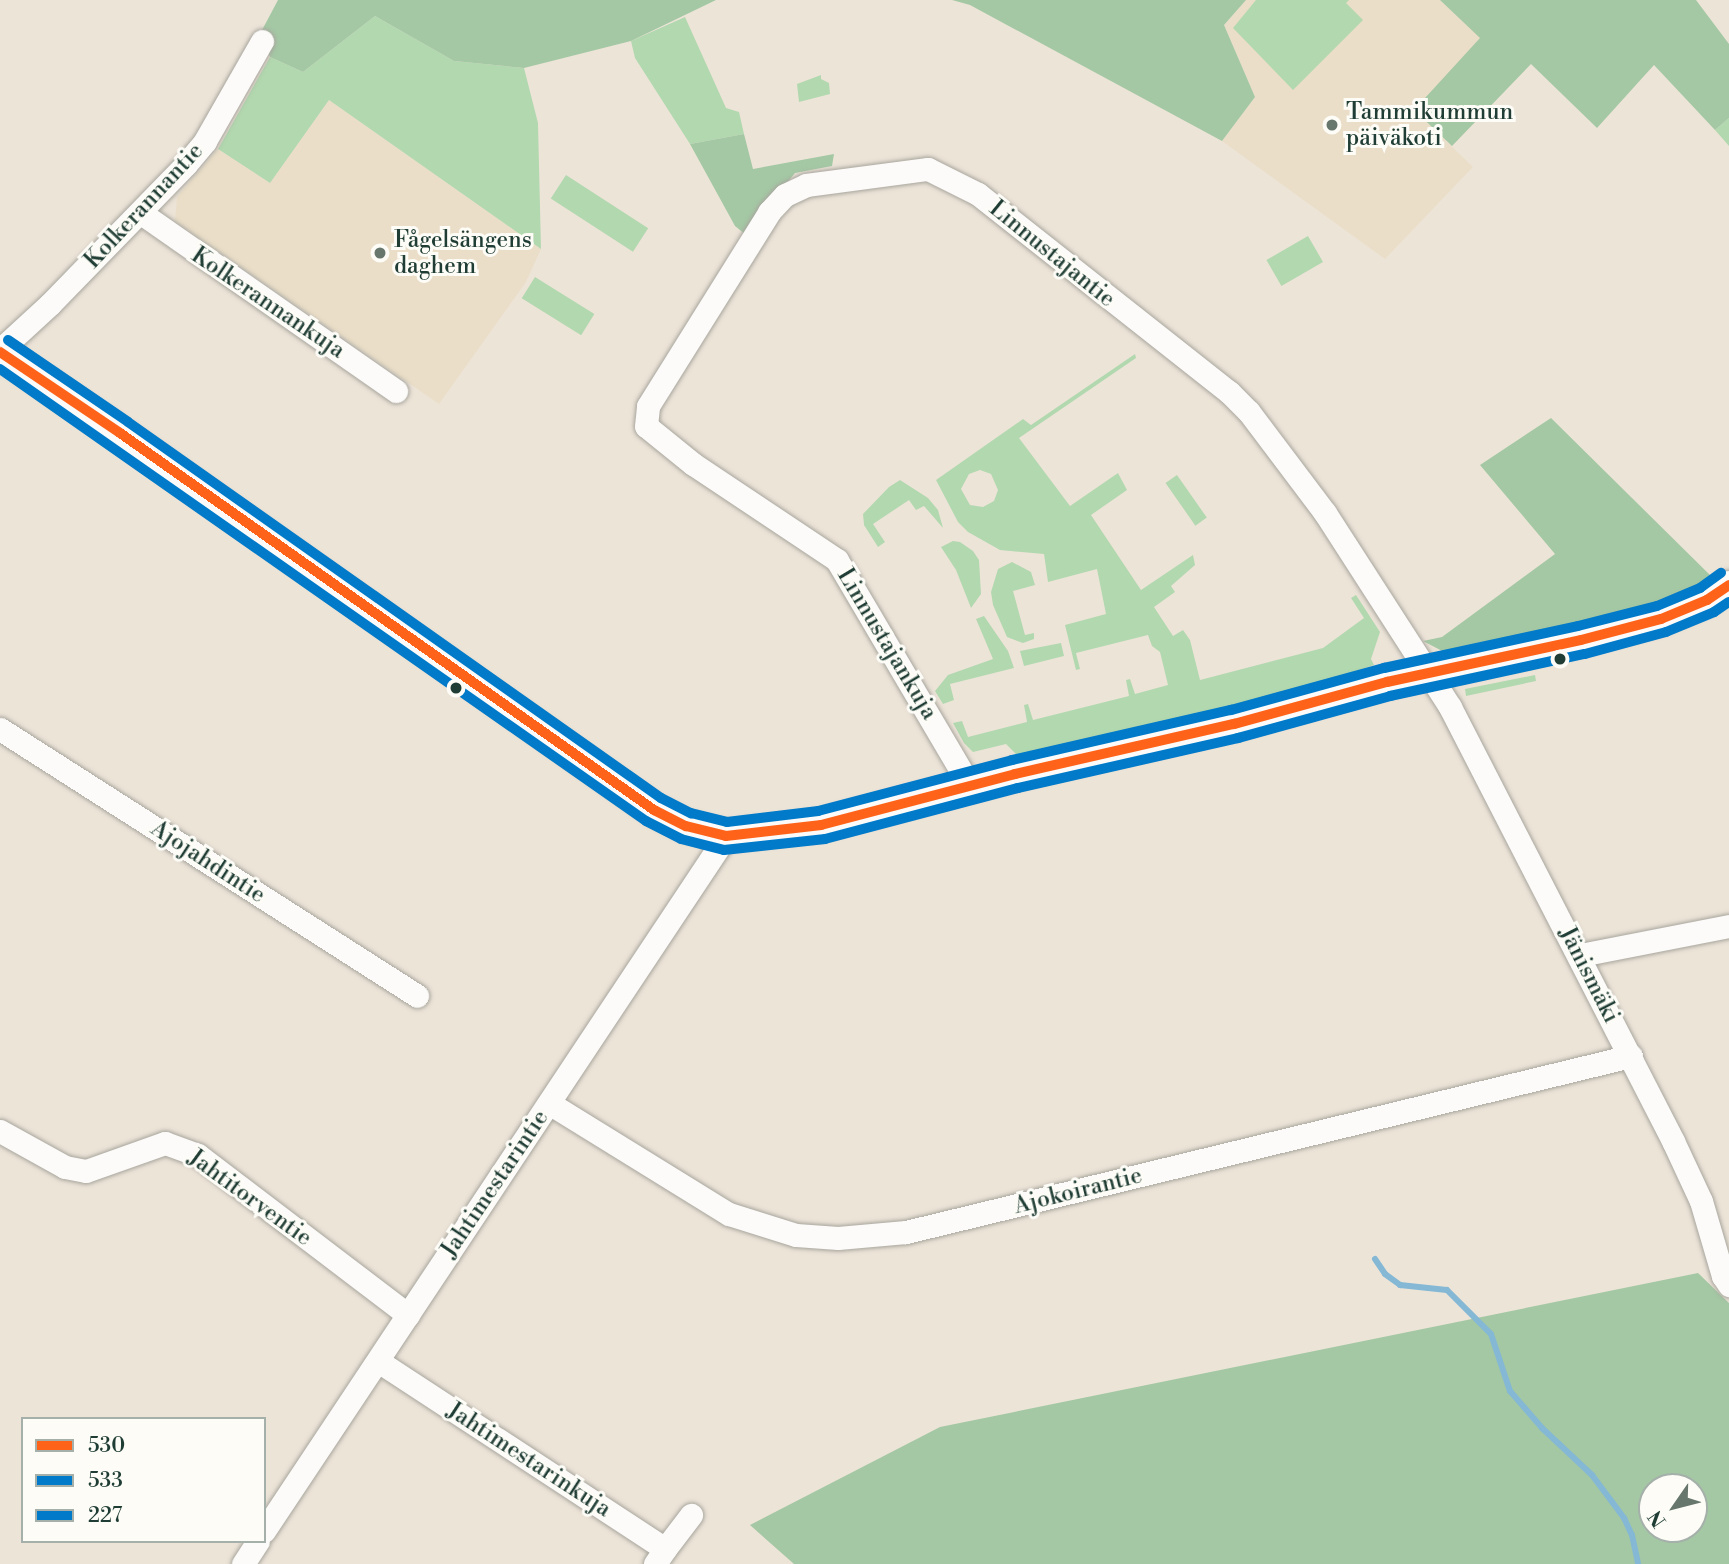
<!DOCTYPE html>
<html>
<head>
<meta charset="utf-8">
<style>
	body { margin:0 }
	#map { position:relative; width:1729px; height:1564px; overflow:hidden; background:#ede4d8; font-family:"Libre Bodoni",serif }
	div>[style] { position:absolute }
	.built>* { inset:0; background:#eadec8 }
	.green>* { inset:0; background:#b2d8af; transform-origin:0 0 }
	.forest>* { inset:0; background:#a4c8a4 }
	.stream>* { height:6px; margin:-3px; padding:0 3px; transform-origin:3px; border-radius:3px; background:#85b8d4 }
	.roads { filter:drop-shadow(0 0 2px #a8a69e) drop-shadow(0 0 2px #a8a69e) }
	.minor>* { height:23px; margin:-11.5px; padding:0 11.5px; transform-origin:11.5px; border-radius:11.5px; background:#fcfbf9 }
	.major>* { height:28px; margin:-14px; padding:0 14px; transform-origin:14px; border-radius:14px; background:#fcfbf9 }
	.bus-1>* { height:10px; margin:-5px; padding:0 5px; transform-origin:5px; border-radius:5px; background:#ff6319 }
	.bus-2>* { height:10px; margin:-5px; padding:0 5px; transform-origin:5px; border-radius:5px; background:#007ac9 }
	.bus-3>* { height:10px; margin:-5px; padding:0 5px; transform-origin:5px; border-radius:5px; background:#007ac9 }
	.dots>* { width:19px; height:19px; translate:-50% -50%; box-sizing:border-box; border:4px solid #fdfcf7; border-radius:50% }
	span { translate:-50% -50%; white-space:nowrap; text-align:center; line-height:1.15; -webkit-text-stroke:6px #fdfcf7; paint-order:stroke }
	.poi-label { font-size:23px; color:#1f3d34 }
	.left { translate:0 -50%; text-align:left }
	.street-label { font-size:23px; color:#1f3d34 }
	.legend { position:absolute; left:21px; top:1417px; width:245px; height:126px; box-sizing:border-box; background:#fdfcf7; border:2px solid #a4b0a9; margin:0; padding:9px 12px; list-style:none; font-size:21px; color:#1f3d34 }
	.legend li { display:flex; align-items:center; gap:14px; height:35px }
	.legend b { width:35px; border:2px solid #a4b0a9 }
	.north { position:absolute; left:1638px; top:1473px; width:70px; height:70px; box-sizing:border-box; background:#fdfcf7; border:2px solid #a4b0a9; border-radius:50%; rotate:235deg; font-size:19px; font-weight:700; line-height:28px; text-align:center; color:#1f3d34 }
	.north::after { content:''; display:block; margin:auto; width:24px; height:32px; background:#67776d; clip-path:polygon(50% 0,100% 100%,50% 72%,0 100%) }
</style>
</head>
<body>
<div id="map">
	<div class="built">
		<div style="clip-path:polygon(1246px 0,1440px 0,1481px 38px,1414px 110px,1473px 167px,1385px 259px,1222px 141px,1255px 97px,1224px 25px)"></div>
		<div style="clip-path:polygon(329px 100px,541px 249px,526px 282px,439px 404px,175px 221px,177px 197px,218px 149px,270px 183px)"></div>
	</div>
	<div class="green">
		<div style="clip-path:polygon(1256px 0,1349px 0,1346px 3px,1363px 20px,1293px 90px,1233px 28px)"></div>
		<div style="clip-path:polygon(375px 16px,454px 61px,524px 68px,538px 123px,541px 249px,329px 100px,270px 183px,218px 149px,270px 57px,303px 72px)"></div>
		<div style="clip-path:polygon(685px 17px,726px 108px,739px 112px,744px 134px,690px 144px,635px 58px,631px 41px)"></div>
		<div style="clip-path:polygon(821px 75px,821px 79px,829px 83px,830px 94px,799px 102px,797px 84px)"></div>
		<div style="clip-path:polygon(1729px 118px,1729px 146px,1715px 130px)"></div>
		<div style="left:566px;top:175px;width:98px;height:28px;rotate:33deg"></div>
		<div style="left:1308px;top:236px;width:30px;height:48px;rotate:60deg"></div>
		<div style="left:535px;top:277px;width:70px;height:25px;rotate:32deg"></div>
		<div style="clip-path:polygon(evenodd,1135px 354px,1136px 358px,1019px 438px,1070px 506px,1118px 473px,1127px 490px,1091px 515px,1141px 590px,1193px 555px,1195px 565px,1171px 586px,1175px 592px,1154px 607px,1173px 636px,1183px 630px,1190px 640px,1200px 680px,1323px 648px,1364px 618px,1351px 598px,1356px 595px,1380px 632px,1371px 659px,1374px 665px,1208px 720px,1017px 755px,1006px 744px,973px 752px,964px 743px,953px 723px,962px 721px,968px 737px,1027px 722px,1024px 705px,1028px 704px,1033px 720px,1129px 696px,1126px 680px,1130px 679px,1135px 694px,1168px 685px,1160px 652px,1152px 646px,1148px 635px,1076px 653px,1080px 669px,1076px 670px,1065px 625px,1106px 614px,1097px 569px,1048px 582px,1044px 554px,1000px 550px,968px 532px,958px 522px,936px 480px,1023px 419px,1031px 425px,1135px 354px,980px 470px,991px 474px,998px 490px,994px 501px,983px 507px,970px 505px,961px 489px,969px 474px,980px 470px)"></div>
		<div style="left:1177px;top:475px;width:52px;height:14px;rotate:55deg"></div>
		<div style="clip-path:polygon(900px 480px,928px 498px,938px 510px,943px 528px,924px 506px,916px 510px,909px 500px,873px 524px,885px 542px,878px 547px,864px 525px,863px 514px,889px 487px)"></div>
		<div style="clip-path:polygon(953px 541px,960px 542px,973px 551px,979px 560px,981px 594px,971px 608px,956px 570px,941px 547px)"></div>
		<div style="clip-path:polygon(1012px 562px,1031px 572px,1035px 585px,1013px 591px,1025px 635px,1034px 633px,1034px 639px,1023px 643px,1007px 637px,993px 605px,991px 592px,998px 569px)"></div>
		<div style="clip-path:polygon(984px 616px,1008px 651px,1014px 668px,950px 684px,954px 700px,943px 704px,935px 691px,948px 675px,993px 659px,976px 619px)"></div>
		<div style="clip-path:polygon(1061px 643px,1064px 656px,1024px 666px,1020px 651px)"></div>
		<div style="clip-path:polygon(1535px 675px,1536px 681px,1466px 696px,1465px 689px)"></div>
	</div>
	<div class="forest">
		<div style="clip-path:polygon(278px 0,716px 0,631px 41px,524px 68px,454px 61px,375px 16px,303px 72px,270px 57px,261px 32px)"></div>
		<div style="clip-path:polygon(952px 0,1246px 0,1224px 25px,1255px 97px,1222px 141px,970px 5px)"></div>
		<div style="clip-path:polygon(1440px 0,1696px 0,1729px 44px,1729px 118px,1715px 130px,1654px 65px,1597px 128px,1531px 64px,1452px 146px,1414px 110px,1480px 38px)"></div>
		<div style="clip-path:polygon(744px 134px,753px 169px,834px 154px,832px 166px,795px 173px,745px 234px,735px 226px,690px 144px)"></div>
		<div style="clip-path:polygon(1551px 418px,1712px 577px,1676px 599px,1587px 627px,1448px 654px,1423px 641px,1442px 637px,1555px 554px,1480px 465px)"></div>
		<div style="clip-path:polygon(evenodd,1698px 1273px,1729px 1303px,1729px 1564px,794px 1564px,750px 1525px,940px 1427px,1698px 1273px,1652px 1487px,1694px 1487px,1694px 1529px,1652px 1529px,1652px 1487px)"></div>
	</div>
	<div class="stream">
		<div style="left:1375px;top:1259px;width:18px;rotate:56deg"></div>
		<div style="left:1385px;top:1274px;width:19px;rotate:36deg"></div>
		<div style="left:1400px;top:1285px;width:47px;rotate:6.1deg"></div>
		<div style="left:1447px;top:1290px;width:62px;rotate:45deg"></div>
		<div style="left:1491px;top:1334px;width:60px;rotate:71.6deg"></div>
		<div style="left:1510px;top:1391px;width:49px;rotate:49.1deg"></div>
		<div style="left:1542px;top:1428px;width:69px;rotate:43.2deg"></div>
		<div style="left:1592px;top:1475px;width:54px;rotate:53.3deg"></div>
		<div style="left:1624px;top:1518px;width:19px;rotate:65deg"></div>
		<div style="left:1632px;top:1535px;width:30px;rotate:78deg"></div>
	</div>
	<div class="roads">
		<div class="minor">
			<div style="left:141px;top:213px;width:311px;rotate:34.9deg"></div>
			<div style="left:0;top:350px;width:68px;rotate:-42.6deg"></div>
			<div style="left:50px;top:304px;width:195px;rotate:-45.8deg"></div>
			<div style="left:186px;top:164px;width:30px;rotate:-50deg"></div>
			<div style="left:205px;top:141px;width:115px;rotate:-60.3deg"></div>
			<div style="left:0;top:729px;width:495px;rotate:32.6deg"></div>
			<div style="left:970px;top:786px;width:262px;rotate:-120.5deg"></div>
			<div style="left:837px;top:560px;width:173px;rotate:-146.3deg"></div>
			<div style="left:693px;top:464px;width:60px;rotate:-141deg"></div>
			<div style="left:646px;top:426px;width:20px;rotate:-84deg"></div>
			<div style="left:648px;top:406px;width:229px;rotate:-58deg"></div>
			<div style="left:769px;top:212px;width:23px;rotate:-47deg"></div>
			<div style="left:785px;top:195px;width:23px;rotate:-25deg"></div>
			<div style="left:806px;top:185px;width:123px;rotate:-7.5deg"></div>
			<div style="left:928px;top:169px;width:56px;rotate:26.6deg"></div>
			<div style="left:978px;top:194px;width:320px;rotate:38.3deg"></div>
			<div style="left:1229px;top:392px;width:28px;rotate:45deg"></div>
			<div style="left:1249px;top:412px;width:126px;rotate:53deg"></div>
			<div style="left:1325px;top:513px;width:231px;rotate:57.2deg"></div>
			<div style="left:1450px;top:707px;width:488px;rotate:62.8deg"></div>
			<div style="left:1673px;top:1141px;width:66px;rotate:65deg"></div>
			<div style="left:1701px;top:1201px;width:78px;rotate:73.7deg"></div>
			<div style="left:1723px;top:1276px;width:11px;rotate:56deg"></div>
			<div style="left:1580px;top:955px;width:152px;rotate:-11deg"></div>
			<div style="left:549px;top:1103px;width:211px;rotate:31.7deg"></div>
			<div style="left:729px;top:1214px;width:70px;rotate:17.4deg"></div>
			<div style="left:796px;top:1235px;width:42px;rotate:4.1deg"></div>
			<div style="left:838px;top:1238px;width:68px;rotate:-5deg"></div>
			<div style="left:906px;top:1232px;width:746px;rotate:-13.65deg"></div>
			<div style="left:0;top:1131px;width:74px;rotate:29deg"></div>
			<div style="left:65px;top:1167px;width:21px;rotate:11deg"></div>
			<div style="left:86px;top:1171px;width:84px;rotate:-19.5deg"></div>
			<div style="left:165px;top:1143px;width:35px;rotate:20deg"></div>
			<div style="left:198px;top:1155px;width:264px;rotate:37.3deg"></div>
			<div style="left:378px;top:1361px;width:343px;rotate:33.2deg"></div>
			<div style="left:665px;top:1549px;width:18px;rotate:124deg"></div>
			<div style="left:264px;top:1531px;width:835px;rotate:-56.39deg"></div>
			<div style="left:665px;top:1549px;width:43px;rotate:-52.6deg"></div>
			<div style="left:243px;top:1564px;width:27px;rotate:-57deg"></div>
		</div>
		<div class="major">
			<div style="left:0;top:352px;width:145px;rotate:34deg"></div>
			<div style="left:120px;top:433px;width:654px;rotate:35.22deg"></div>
			<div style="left:654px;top:810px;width:36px;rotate:27deg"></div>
			<div style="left:686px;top:826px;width:41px;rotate:14deg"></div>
			<div style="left:726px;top:836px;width:96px;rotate:-6.6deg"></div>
			<div style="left:821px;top:825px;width:201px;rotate:-14.7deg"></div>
			<div style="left:1015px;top:774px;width:225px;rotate:-12.9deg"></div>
			<div style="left:1234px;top:724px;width:159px;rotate:-15.4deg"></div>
			<div style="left:1387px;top:682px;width:198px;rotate:-12.2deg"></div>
			<div style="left:1581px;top:640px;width:83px;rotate:-14.7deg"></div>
			<div style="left:1661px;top:619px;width:50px;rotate:-22.4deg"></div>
			<div style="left:1707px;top:600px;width:27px;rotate:-34deg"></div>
		</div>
	</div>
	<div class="bus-1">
		<div style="left:0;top:352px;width:145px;rotate:34deg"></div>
		<div style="left:120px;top:433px;width:654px;rotate:35.22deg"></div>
		<div style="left:654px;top:810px;width:36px;rotate:27deg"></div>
		<div style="left:686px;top:826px;width:41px;rotate:14deg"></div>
		<div style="left:726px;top:836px;width:96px;rotate:-6.6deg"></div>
		<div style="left:821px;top:825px;width:201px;rotate:-14.7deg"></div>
		<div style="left:1015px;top:774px;width:225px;rotate:-12.9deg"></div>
		<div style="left:1234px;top:724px;width:159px;rotate:-15.4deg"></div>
		<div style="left:1387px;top:682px;width:198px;rotate:-12.2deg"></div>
		<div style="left:1581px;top:640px;width:83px;rotate:-14.7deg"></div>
		<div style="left:1661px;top:619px;width:50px;rotate:-22.4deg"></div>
		<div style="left:1707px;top:600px;width:27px;rotate:-34deg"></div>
	</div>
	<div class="bus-2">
		<div style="left:0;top:369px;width:788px;rotate:34.98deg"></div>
		<div style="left:646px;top:821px;width:39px;rotate:27deg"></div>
		<div style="left:681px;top:839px;width:44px;rotate:14.3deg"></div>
		<div style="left:724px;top:850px;width:102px;rotate:-6.2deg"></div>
		<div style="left:825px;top:839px;width:200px;rotate:-14.8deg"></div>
		<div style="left:1018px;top:788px;width:226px;rotate:-12.8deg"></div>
		<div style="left:1238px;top:738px;width:158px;rotate:-15.4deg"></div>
		<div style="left:1390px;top:696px;width:199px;rotate:-12.2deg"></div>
		<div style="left:1585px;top:654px;width:84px;rotate:-15.2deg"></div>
		<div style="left:1666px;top:632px;width:52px;rotate:-22.6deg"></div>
		<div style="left:1714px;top:612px;width:18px;rotate:-34deg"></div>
	</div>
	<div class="bus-3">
		<div style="left:8px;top:340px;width:145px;rotate:34.3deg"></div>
		<div style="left:128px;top:422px;width:652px;rotate:35.2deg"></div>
		<div style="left:661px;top:798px;width:34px;rotate:27deg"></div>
		<div style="left:691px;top:813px;width:37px;rotate:14deg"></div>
		<div style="left:727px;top:822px;width:92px;rotate:-6.9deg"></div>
		<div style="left:818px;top:811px;width:201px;rotate:-14.7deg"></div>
		<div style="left:1012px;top:760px;width:225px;rotate:-12.9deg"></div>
		<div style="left:1231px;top:710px;width:159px;rotate:-15.4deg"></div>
		<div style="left:1384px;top:668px;width:198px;rotate:-12.2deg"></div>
		<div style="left:1578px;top:626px;width:81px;rotate:-14.2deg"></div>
		<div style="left:1657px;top:606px;width:47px;rotate:-22.7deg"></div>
		<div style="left:1700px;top:588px;width:26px;rotate:-36deg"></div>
	</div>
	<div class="dots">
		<div style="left:1332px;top:125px;background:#67776d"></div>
		<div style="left:380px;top:253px;background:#67776d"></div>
		<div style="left:1560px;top:659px;background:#1f3d34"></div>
		<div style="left:456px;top:688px;background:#1f3d34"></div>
	</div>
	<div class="poi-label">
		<span class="left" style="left:1346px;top:125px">Tammikummun<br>päiväkoti</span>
		<span class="left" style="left:394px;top:253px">Fågelsängens<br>daghem</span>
	</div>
	<div class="street-label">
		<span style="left:144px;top:206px;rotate:-47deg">Kolkerannantie</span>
		<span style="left:1052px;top:254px;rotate:39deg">Linnustajantie</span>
		<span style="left:268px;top:303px;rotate:34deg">Kolkerannankuja</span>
		<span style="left:887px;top:644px;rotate:59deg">Linnustajankuja</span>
		<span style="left:208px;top:862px;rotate:33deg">Ajojahdintie</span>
		<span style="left:1589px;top:975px;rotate:63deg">Jänismäki</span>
		<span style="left:495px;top:1184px;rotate:-56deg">Jahtimestarintie</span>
		<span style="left:1078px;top:1191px;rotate:-14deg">Ajokoirantie</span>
		<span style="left:250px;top:1198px;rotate:36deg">Jahtitorventie</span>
		<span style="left:529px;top:1460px;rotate:33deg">Jahtimestarinkuja</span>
	</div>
	<ul class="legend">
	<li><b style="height:9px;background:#ff6319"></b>530</li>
	<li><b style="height:9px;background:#007ac9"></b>533</li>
	<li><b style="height:9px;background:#007ac9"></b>227</li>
	</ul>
	<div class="north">N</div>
</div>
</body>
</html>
